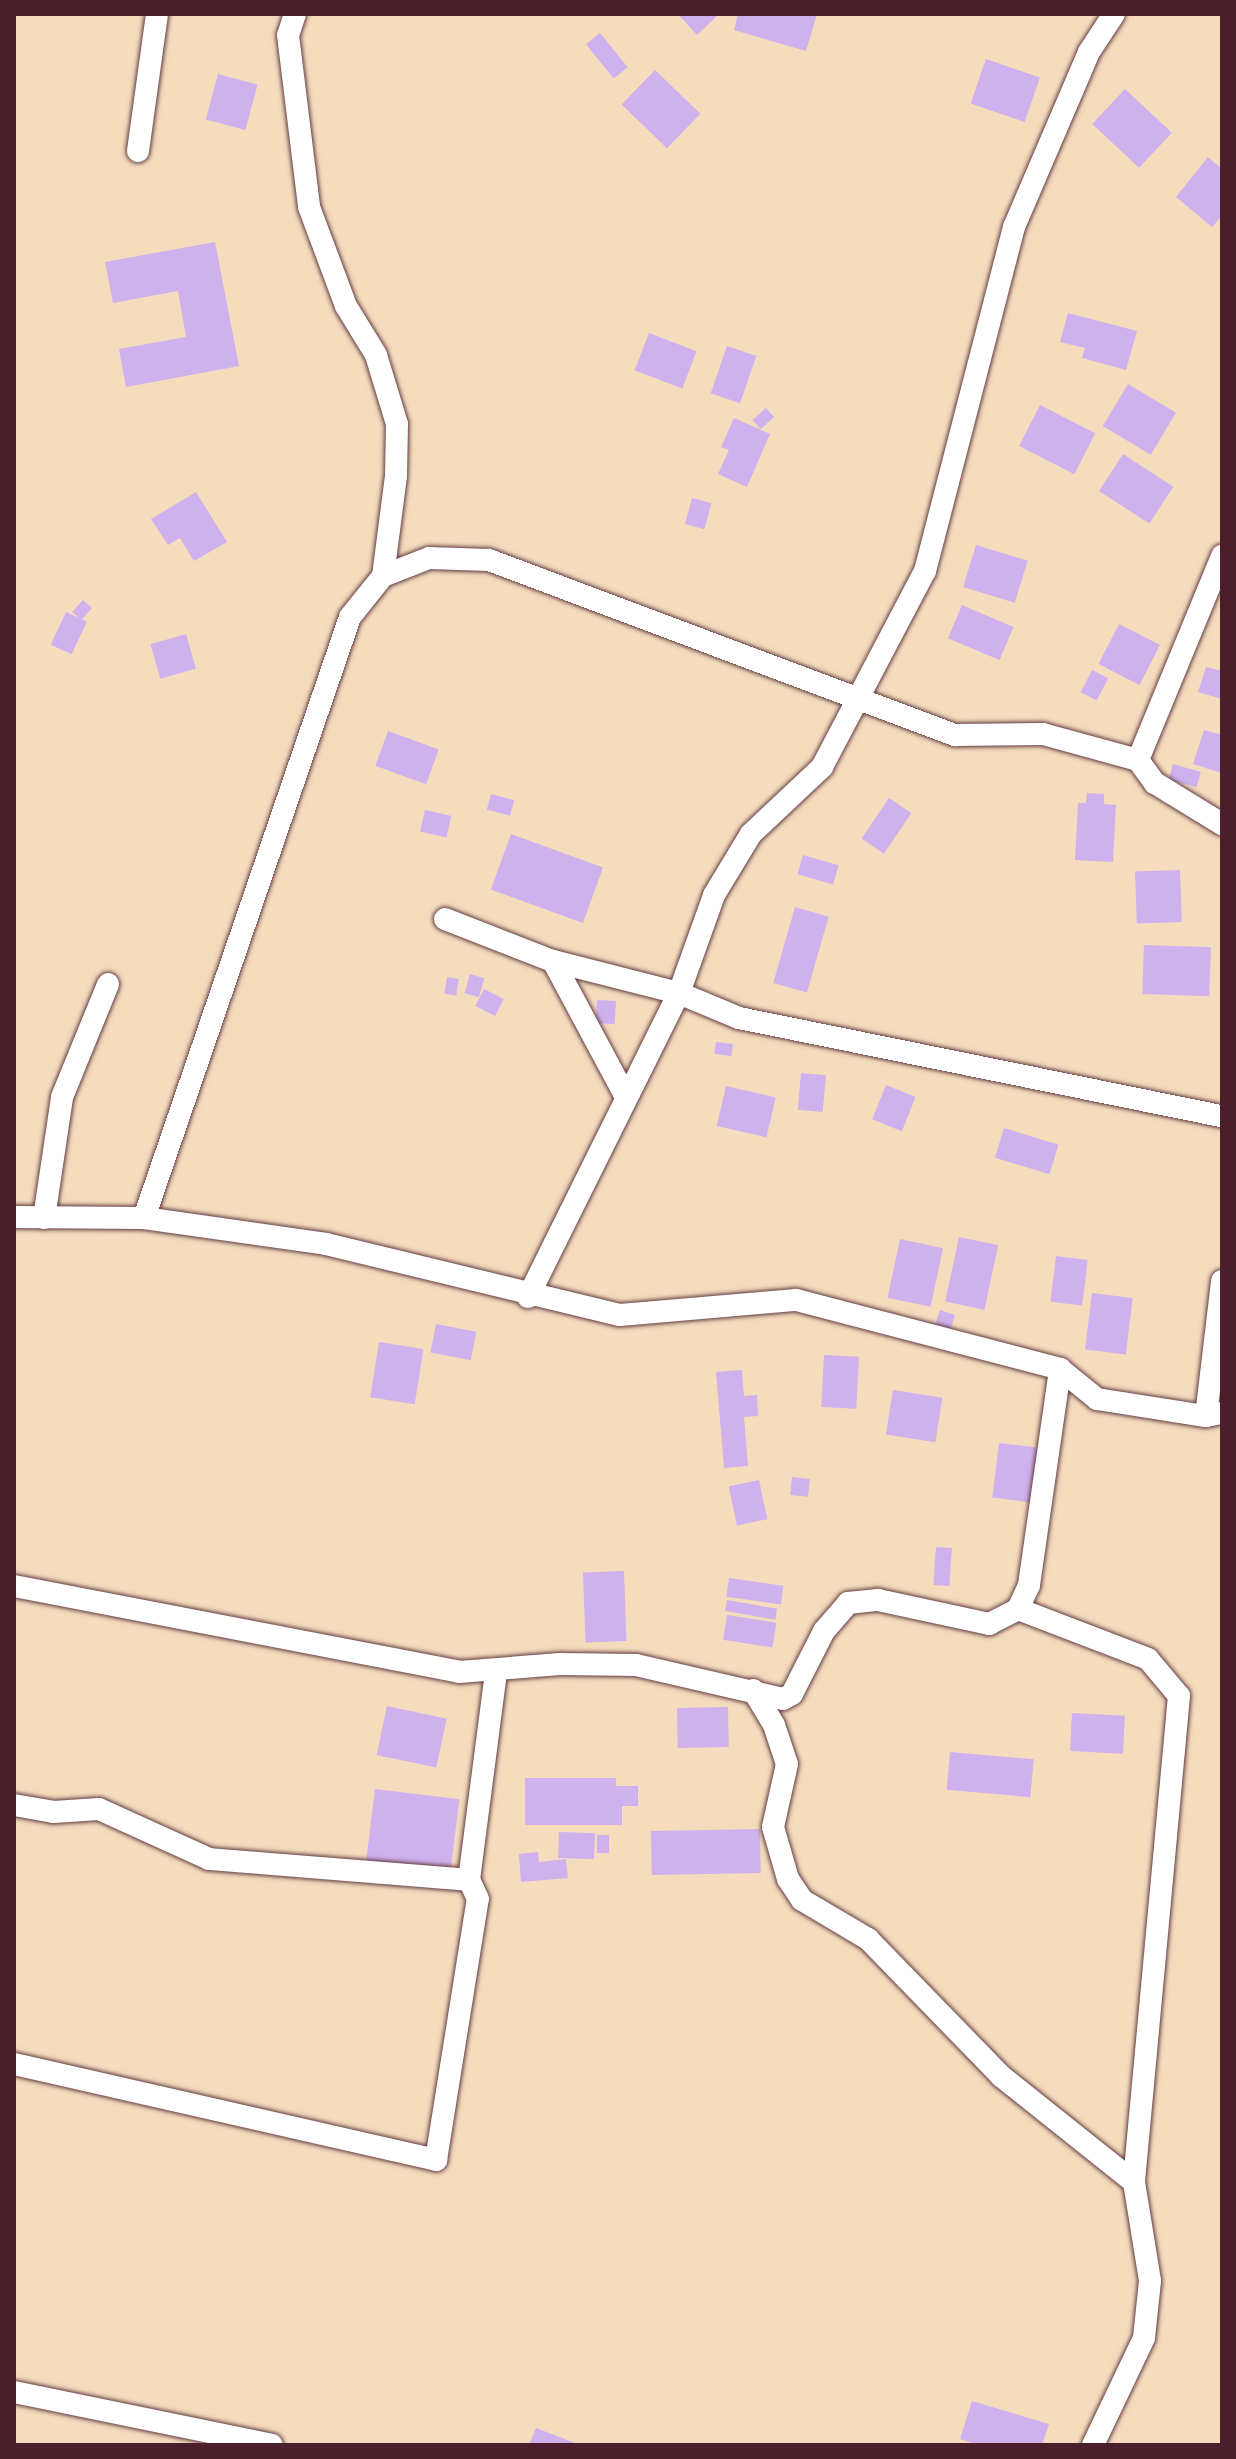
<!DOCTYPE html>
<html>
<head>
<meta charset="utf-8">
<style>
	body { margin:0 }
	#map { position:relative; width:1236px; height:2459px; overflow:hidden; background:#f4dcbd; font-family:Mynerve,sans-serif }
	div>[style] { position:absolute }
	.building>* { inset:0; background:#cfb1ee; transform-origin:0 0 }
	.roads { filter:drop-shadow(0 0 2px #643b41) drop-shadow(0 0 2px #643b41) }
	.street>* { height:22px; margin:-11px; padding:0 11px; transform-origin:11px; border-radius:11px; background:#fff }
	span { translate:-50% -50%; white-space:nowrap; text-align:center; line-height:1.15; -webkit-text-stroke:6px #fbf7ec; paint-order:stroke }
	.frame { position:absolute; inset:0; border:16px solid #4a1f2b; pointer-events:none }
</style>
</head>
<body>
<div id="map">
	<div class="building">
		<div style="clip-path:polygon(678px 14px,719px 14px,697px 35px)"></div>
		<div style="clip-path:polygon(738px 14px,817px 14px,806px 51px,734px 30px)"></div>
		<div style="left:600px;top:33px;width:44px;height:18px;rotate:51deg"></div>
		<div style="left:986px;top:59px;width:57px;height:47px;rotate:19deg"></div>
		<div style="left:655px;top:70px;width:63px;height:48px;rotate:44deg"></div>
		<div style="left:218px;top:74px;width:41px;height:47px;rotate:15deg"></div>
		<div style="left:1125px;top:89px;width:64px;height:48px;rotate:43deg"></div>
		<div style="clip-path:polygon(1208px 157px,1222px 169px,1222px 216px,1212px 227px,1176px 197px)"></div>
		<div style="clip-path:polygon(215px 242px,239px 366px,126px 387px,119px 349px,186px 337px,178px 291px,113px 303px,105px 262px)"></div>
		<div style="clip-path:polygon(1068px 313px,1137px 331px,1126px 370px,1082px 358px,1085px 348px,1060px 342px)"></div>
		<div style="left:649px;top:333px;width:51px;height:40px;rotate:21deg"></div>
		<div style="left:727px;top:346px;width:31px;height:50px;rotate:19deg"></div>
		<div style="left:1128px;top:384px;width:56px;height:49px;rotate:31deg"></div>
		<div style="left:1040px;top:405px;width:62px;height:46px;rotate:27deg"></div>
		<div style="left:766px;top:408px;width:12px;height:18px;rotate:48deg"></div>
		<div style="clip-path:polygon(734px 418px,770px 434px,747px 487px,718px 474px,729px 450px,721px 447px)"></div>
		<div style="left:1123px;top:454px;width:60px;height:44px;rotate:33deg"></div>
		<div style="clip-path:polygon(196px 492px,227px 542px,194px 561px,180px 538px,168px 545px,151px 519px)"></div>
		<div style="left:692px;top:498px;width:20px;height:27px;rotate:15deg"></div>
		<div style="left:976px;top:545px;width:54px;height:44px;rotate:17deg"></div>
		<div style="left:83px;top:600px;width:12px;height:16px;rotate:42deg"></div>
		<div style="left:962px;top:605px;width:56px;height:36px;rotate:23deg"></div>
		<div style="left:66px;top:612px;width:23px;height:36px;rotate:25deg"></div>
		<div style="left:1119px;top:624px;width:46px;height:45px;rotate:27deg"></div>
		<div style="left:186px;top:634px;width:36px;height:37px;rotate:74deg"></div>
		<div style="clip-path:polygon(1206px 667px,1222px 671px,1222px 699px,1198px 692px)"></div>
		<div style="left:1092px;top:670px;width:18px;height:25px;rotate:27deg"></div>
		<div style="clip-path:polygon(1204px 730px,1222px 735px,1222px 773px,1193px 764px)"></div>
		<div style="left:388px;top:731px;width:54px;height:37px;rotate:20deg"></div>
		<div style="left:1173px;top:764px;width:29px;height:16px;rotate:16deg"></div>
		<div style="clip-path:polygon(1087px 793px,1104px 794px,1104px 804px,1116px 805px,1113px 862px,1075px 860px,1078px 803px,1086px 803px)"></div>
		<div style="left:491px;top:794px;width:24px;height:16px;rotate:15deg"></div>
		<div style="left:889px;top:798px;width:27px;height:49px;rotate:34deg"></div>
		<div style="left:425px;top:810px;width:27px;height:22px;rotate:13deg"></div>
		<div style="left:511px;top:834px;width:98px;height:59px;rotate:20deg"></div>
		<div style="left:803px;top:855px;width:37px;height:20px;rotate:16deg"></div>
		<div style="left:1180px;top:870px;width:52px;height:45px;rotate:88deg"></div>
		<div style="left:795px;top:907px;width:35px;height:79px;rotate:16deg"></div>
		<div style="left:1144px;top:945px;width:67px;height:49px;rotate:2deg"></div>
		<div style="left:470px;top:974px;width:15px;height:20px;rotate:16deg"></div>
		<div style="left:447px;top:977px;width:12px;height:17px;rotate:9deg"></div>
		<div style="left:484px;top:989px;width:22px;height:19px;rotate:27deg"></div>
		<div style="left:597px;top:1000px;width:19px;height:23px;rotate:3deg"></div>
		<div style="left:716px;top:1042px;width:17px;height:12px;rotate:7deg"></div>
		<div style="left:801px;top:1073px;width:25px;height:37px;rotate:5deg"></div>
		<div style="left:886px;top:1085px;width:32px;height:37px;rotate:22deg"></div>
		<div style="left:726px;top:1086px;width:51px;height:41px;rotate:13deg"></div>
		<div style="left:1004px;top:1128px;width:57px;height:31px;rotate:17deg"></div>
		<div style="left:959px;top:1237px;width:40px;height:66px;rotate:12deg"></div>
		<div style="left:900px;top:1239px;width:44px;height:60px;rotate:12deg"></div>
		<div style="left:1056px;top:1256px;width:32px;height:46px;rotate:7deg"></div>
		<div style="left:1092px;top:1293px;width:41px;height:57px;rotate:7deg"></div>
		<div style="left:940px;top:1310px;width:16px;height:17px;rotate:18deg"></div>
		<div style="left:436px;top:1324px;width:41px;height:29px;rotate:11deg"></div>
		<div style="left:379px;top:1342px;width:45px;height:56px;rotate:9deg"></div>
		<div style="left:824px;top:1355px;width:35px;height:52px;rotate:3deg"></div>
		<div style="clip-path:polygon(742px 1370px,744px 1396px,757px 1395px,758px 1416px,744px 1417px,748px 1466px,724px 1468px,716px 1372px)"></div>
		<div style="left:893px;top:1390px;width:50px;height:45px;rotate:9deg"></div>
		<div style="left:999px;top:1443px;width:42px;height:55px;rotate:7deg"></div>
		<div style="left:792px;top:1477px;width:18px;height:18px;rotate:6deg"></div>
		<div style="left:759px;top:1480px;width:40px;height:31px;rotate:78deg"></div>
		<div style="left:936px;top:1547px;width:16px;height:38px;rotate:4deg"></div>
		<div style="left:624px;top:1571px;width:70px;height:41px;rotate:88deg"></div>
		<div style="left:729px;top:1578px;width:55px;height:19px;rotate:8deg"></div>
		<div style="left:727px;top:1600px;width:51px;height:11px;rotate:10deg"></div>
		<div style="left:727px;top:1615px;width:50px;height:25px;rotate:9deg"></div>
		<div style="left:387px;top:1706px;width:61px;height:50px;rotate:12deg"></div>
		<div style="left:728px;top:1707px;width:40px;height:51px;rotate:89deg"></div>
		<div style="left:1072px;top:1713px;width:53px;height:38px;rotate:3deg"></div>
		<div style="left:950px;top:1752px;width:84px;height:38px;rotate:5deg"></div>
		<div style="clip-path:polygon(525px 1778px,616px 1778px,616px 1786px,638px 1786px,638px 1806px,622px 1806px,622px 1825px,525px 1825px)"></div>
		<div style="left:375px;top:1789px;width:85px;height:80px;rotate:7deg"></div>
		<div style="left:760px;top:1829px;width:44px;height:109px;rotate:89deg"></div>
		<div style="left:559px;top:1832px;width:36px;height:26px;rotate:2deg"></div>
		<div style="left:597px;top:1835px;width:12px;height:18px"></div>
		<div style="clip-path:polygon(538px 1852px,539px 1862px,566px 1859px,568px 1878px,521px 1882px,519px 1854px)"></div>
		<div style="clip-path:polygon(972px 2401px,1049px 2424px,1042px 2445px,978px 2445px,960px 2439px)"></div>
		<div style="clip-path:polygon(536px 2428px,580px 2445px,529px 2445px)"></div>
	</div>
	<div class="roads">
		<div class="street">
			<div style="left:295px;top:14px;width:22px;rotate:108deg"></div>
			<div style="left:288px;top:35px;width:173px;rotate:83deg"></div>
			<div style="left:309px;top:207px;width:106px;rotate:69.5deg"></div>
			<div style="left:346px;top:306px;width:57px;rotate:58.5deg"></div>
			<div style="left:376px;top:355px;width:72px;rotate:73.1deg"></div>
			<div style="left:397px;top:424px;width:52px;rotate:91.1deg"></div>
			<div style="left:396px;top:476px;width:101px;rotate:97.4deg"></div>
			<div style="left:138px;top:151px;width:138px;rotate:-82.1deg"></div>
			<div style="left:1138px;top:760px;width:221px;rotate:-67.6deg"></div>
			<div style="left:445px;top:919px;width:116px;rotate:21.3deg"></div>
			<div style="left:553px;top:961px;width:130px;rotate:14.3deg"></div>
			<div style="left:679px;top:993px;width:65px;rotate:22.6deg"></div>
			<div style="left:739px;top:1018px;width:493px;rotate:11.5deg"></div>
			<div style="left:553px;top:961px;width:154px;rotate:61.8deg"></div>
			<div style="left:14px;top:1217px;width:130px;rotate:0.4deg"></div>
			<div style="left:144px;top:1218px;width:184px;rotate:8.1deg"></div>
			<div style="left:326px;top:1244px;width:302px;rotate:13.6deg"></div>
			<div style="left:620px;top:1315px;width:177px;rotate:-4.9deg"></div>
			<div style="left:796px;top:1300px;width:273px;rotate:14.6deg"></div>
			<div style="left:1060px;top:1369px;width:48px;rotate:39deg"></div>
			<div style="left:1097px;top:1399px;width:110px;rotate:8.9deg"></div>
			<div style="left:1206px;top:1416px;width:16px;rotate:-11deg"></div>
			<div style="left:44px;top:1218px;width:122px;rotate:-81.5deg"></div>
			<div style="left:62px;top:1097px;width:122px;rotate:-67.8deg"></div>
			<div style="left:144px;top:1218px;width:635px;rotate:-71.08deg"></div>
			<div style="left:350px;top:617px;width:53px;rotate:-51.2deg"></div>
			<div style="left:383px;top:576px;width:49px;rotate:-21.4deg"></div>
			<div style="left:429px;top:558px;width:60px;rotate:1.9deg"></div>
			<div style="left:489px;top:560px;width:498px;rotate:20.6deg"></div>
			<div style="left:955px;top:735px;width:88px;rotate:-0.7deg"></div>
			<div style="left:1043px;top:734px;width:98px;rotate:15.3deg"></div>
			<div style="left:1138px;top:760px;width:29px;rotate:54deg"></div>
			<div style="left:1155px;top:783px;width:79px;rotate:31.5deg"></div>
			<div style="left:528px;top:1297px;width:339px;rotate:-63.6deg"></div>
			<div style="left:679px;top:993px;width:104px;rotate:-70.3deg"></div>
			<div style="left:714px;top:895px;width:71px;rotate:-58.8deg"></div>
			<div style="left:751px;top:834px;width:98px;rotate:-43.3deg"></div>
			<div style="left:822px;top:767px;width:221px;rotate:-62.3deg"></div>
			<div style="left:925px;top:571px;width:355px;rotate:-75.5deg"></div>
			<div style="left:1014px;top:227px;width:190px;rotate:-66.8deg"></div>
			<div style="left:1089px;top:52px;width:45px;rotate:-56.7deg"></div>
			<div style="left:1206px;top:1416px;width:136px;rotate:-83.2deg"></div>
			<div style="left:14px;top:1586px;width:453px;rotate:10.9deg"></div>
			<div style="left:459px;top:1672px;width:101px;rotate:-4.5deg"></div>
			<div style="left:560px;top:1664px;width:76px;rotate:0.8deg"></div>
			<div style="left:636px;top:1665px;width:151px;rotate:13deg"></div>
			<div style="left:783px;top:1699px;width:10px;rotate:-29deg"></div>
			<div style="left:792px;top:1694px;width:71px;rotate:-63.1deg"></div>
			<div style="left:824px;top:1631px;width:37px;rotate:-49deg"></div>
			<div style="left:848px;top:1603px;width:30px;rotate:-6deg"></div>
			<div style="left:878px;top:1600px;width:114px;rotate:12.2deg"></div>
			<div style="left:989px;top:1624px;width:33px;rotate:-27deg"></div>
			<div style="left:1018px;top:1609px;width:26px;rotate:-65deg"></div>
			<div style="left:1029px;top:1585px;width:218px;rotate:-81.8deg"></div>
			<div style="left:1018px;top:1609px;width:139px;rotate:21deg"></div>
			<div style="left:1148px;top:1659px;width:48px;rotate:50deg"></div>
			<div style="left:1179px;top:1696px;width:488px;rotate:95.3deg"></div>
			<div style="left:753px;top:1690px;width:41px;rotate:59deg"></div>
			<div style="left:774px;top:1725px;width:41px;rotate:71.6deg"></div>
			<div style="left:787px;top:1764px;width:65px;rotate:102.5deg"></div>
			<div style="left:773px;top:1827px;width:54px;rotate:73.9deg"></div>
			<div style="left:788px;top:1879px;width:25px;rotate:56deg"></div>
			<div style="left:802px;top:1900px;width:77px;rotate:30.6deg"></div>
			<div style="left:868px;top:1939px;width:191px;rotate:45.8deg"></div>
			<div style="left:1001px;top:2076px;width:170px;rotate:38.6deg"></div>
			<div style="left:1134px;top:2182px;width:100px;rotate:80.8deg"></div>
			<div style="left:1150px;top:2281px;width:57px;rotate:96deg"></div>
			<div style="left:1144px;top:2338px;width:119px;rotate:115.5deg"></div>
			<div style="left:14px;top:1805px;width:40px;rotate:10deg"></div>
			<div style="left:53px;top:1812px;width:46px;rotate:-3.7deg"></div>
			<div style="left:99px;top:1809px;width:121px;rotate:24.4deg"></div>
			<div style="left:209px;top:1859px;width:261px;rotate:4.6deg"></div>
			<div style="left:14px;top:2064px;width:433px;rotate:12.8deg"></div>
			<div style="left:436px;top:2160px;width:264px;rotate:-80.9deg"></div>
			<div style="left:478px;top:1899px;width:21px;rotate:-115deg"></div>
			<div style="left:469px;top:1880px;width:209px;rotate:-82.6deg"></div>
			<div style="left:14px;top:2392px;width:263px;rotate:11.6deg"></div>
		</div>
	</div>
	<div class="frame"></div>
</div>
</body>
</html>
